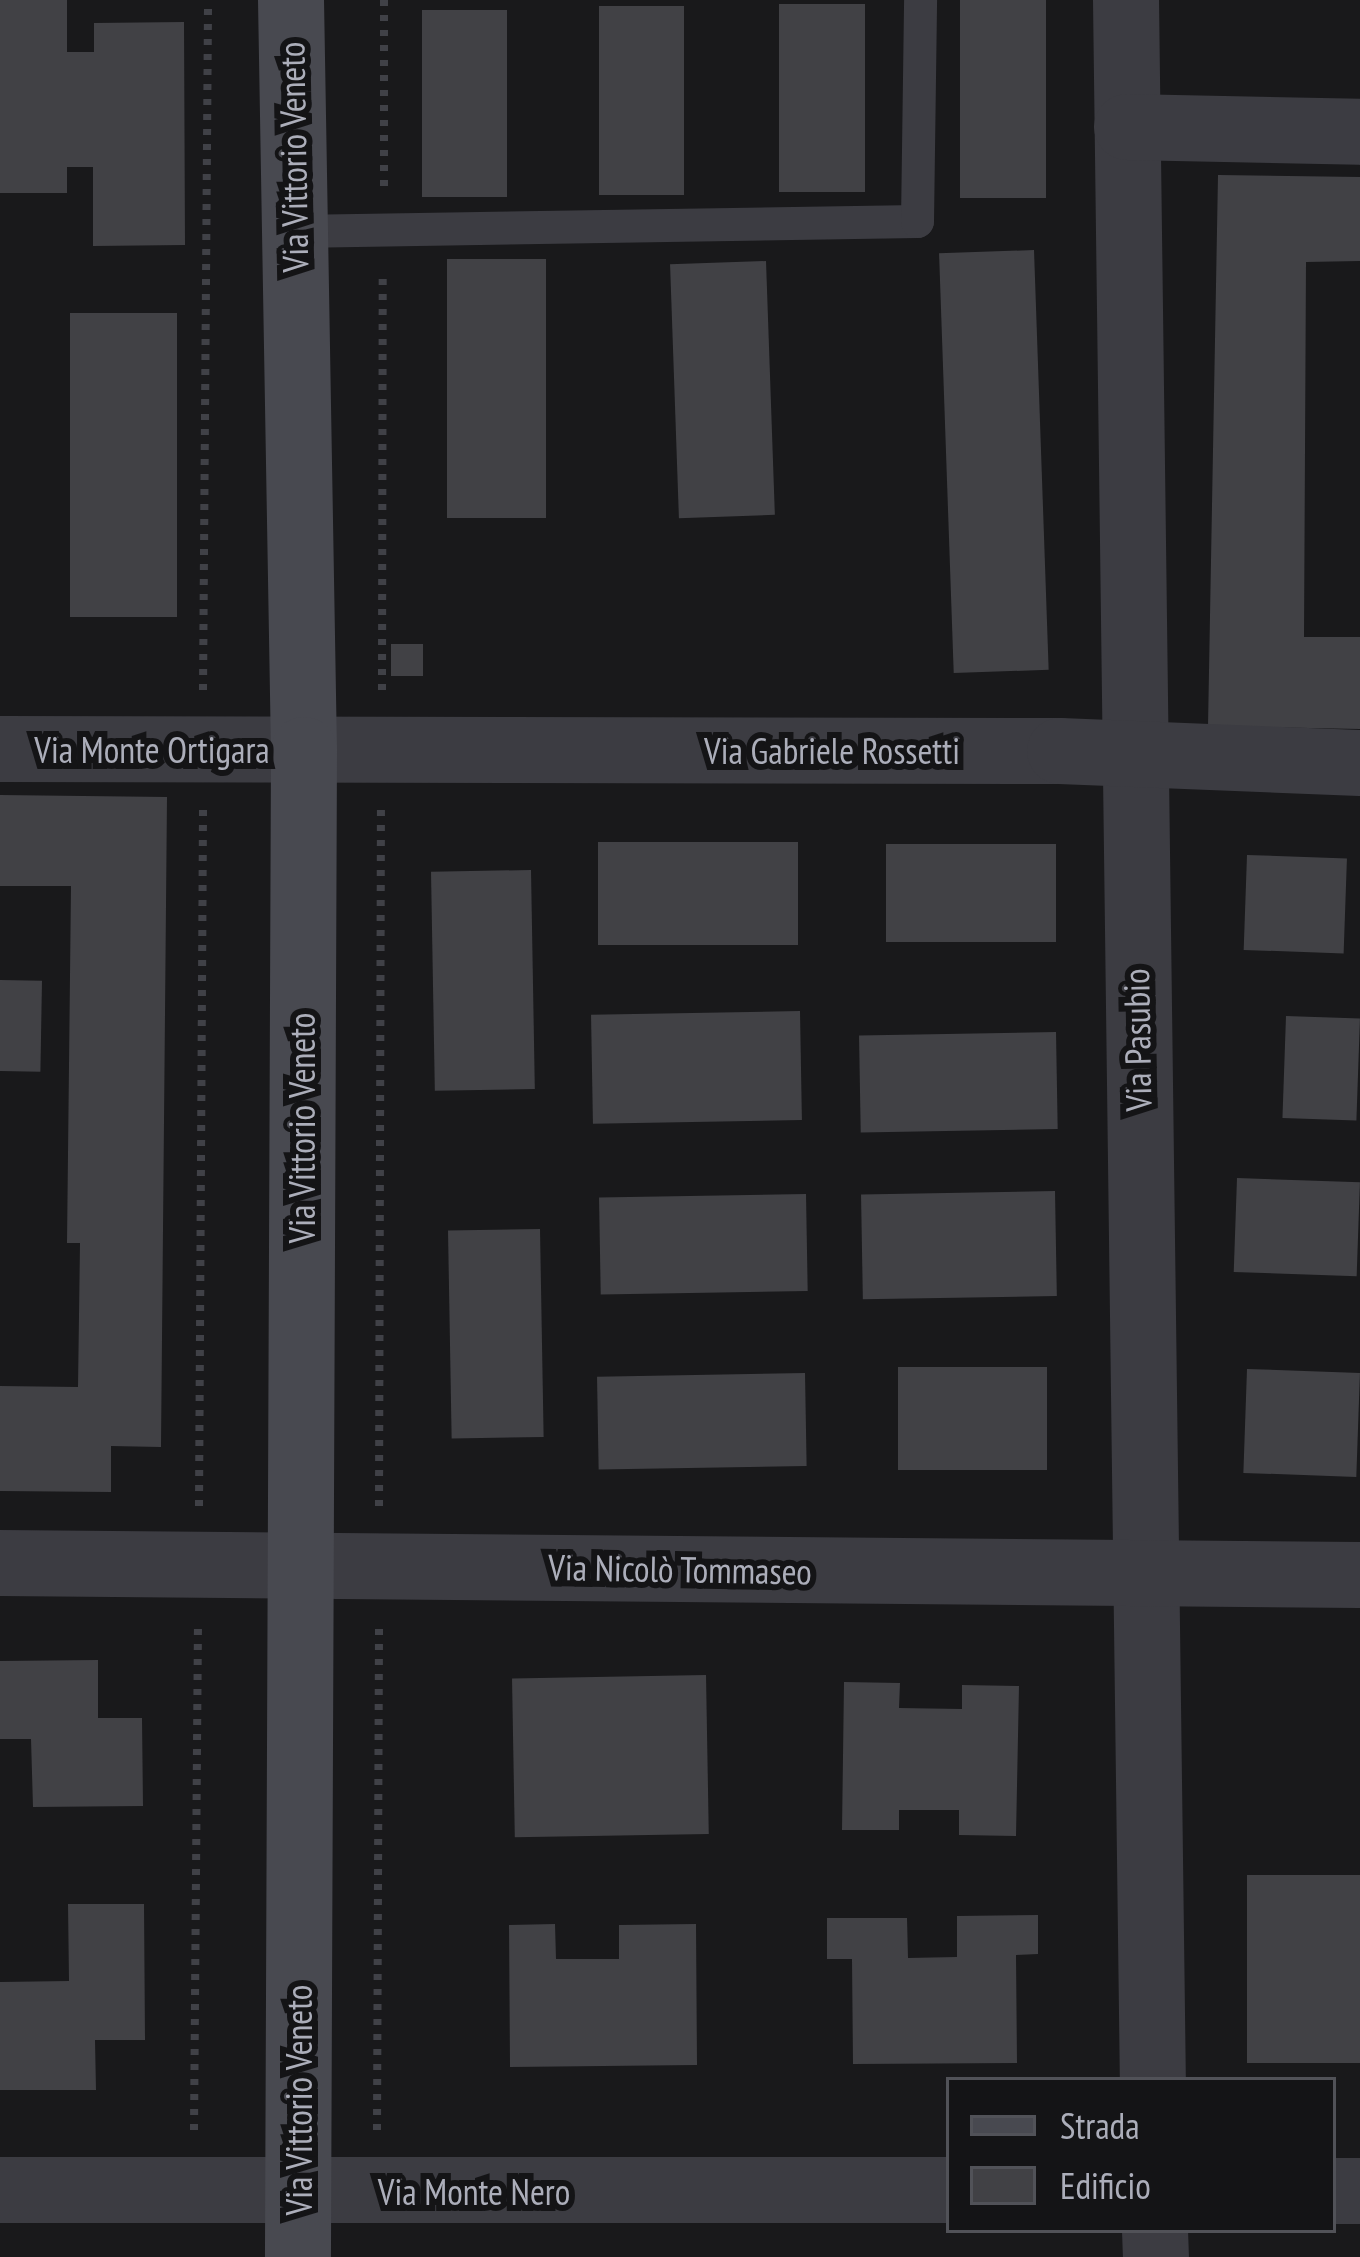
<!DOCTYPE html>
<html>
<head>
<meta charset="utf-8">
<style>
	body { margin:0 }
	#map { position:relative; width:1360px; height:2257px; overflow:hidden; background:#19191b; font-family:"PT Sans Narrow",sans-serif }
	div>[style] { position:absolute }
	.building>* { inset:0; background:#414145; transform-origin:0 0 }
	.path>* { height:8px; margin-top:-4px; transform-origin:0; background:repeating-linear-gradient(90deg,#404147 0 6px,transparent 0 15px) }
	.lane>* { height:33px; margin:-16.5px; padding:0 16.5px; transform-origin:16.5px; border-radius:16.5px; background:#3c3c42 }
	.street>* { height:66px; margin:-33px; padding:0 33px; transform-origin:33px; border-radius:33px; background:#3c3c42 }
	.secondary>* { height:66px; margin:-33px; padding:0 33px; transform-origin:33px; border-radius:33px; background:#484950 }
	span { translate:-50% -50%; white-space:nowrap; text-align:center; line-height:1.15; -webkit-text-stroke:12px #141416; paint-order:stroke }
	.street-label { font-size:36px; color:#acaeba }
	.legend { position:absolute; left:946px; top:2077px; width:390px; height:156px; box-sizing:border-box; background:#141416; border:3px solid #515258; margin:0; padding:15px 21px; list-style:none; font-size:36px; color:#acaeba }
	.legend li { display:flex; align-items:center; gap:24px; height:60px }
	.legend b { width:60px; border:3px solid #515258 }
</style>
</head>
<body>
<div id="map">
	<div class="building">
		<div style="clip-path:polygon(0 0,67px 0,67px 52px,94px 52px,94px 23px,184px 22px,185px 245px,93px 246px,93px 167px,67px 167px,67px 193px,0 193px)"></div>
		<div style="left:960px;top:0;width:86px;height:198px"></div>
		<div style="left:865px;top:4px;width:188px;height:86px;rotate:90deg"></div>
		<div style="left:684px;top:6px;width:189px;height:85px;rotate:90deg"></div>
		<div style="left:422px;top:10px;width:85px;height:187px"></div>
		<div style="clip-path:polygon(1218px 175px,1360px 177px,1360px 261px,1306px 262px,1304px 637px,1360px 637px,1360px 729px,1208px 726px)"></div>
		<div style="left:1034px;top:250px;width:420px;height:95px;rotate:88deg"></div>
		<div style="left:447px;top:259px;width:99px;height:259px"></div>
		<div style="left:766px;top:261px;width:254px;height:96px;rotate:88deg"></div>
		<div style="left:70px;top:313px;width:107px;height:304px"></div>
		<div style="left:391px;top:644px;width:32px;height:32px"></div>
		<div style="clip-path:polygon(0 795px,167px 797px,161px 1447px,111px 1446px,111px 1492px,0 1491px,0 1386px,78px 1387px,80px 1243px,67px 1243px,71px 886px,0 886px)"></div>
		<div style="left:798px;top:842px;width:103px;height:200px;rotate:90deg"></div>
		<div style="left:1056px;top:844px;width:98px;height:170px;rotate:90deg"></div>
		<div style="left:1247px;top:855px;width:100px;height:95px;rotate:2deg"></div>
		<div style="left:531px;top:870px;width:219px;height:100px;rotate:89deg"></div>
		<div style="left:0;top:980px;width:42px;height:91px;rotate:1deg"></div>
		<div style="left:800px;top:1011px;width:109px;height:209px;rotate:89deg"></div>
		<div style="left:1286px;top:1016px;width:74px;height:102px;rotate:2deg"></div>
		<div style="left:1056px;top:1032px;width:97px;height:197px;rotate:89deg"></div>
		<div style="left:1237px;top:1178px;width:123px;height:94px;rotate:2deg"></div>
		<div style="left:1055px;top:1191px;width:105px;height:194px;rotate:89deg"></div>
		<div style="left:806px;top:1194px;width:97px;height:207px;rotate:89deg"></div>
		<div style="left:540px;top:1229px;width:208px;height:92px;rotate:89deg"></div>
		<div style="left:1047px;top:1367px;width:103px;height:149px;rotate:90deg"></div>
		<div style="left:1247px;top:1369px;width:113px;height:104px;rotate:2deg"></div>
		<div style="left:805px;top:1373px;width:93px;height:208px;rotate:89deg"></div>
		<div style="clip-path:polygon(98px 1660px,98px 1718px,142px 1718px,143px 1806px,33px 1807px,31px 1739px,0 1739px,0 1661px)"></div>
		<div style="left:706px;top:1675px;width:159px;height:194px;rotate:89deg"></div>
		<div style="clip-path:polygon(844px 1682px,900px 1683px,899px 1708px,962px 1709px,962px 1685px,1019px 1686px,1016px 1836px,959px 1835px,959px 1810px,899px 1810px,899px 1830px,842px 1830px)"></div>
		<div style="left:1360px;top:1875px;width:188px;height:113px;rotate:90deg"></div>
		<div style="clip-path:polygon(68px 1904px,144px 1904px,145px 2040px,95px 2040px,96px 2090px,0 2090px,0 1982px,69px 1981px)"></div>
		<div style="clip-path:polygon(1038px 1915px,1038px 1954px,1016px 1955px,1017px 2063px,853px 2064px,852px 1959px,827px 1959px,827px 1918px,907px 1918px,908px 1958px,957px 1957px,957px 1916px)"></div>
		<div style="clip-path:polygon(555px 1924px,556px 1959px,619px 1959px,619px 1925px,696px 1924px,697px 2065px,510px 2067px,509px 1925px)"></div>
	</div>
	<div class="path">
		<div style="left:384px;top:186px;width:186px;rotate:-90deg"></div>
		<div style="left:203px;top:690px;width:690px;rotate:-89.58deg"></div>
		<div style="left:382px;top:690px;width:417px;rotate:-89.9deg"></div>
		<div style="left:199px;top:1506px;width:699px;rotate:-89.67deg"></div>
		<div style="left:379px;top:1506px;width:699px;rotate:-89.84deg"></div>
		<div style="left:194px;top:2130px;width:507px;rotate:-89.55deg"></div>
		<div style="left:377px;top:2130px;width:507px;rotate:-89.77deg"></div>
	</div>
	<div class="lane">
		<div style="left:295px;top:231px;width:622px;rotate:-0.92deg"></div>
		<div style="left:917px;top:221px;width:221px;rotate:-89.2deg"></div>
	</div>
	<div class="street">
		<div style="left:1126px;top:0;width:2080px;rotate:89.26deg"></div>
		<div style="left:1127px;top:127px;width:233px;rotate:1.2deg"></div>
		<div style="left:0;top:749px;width:1060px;rotate:0.11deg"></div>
		<div style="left:1060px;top:751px;width:300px;rotate:2.3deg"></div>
		<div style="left:0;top:1563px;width:1360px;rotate:0.51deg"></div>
		<div style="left:0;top:2190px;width:949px"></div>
		<div style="left:1333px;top:2191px;width:27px"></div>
		<div style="left:1155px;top:2230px;width:27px;rotate:88deg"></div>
	</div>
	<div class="secondary">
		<div style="left:291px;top:0;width:750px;rotate:89.01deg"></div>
		<div style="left:304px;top:750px;width:1507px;rotate:90.23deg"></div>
	</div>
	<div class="street-label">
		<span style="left:293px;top:157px;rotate:-91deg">Via Vittorio Veneto</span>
		<span style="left:152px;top:750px">Via Monte Ortigara</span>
		<span style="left:832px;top:751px">Via Gabriele Rossetti</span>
		<span style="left:1137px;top:1040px;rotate:-91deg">Via Pasubio</span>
		<span style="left:302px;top:1128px;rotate:-90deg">Via Vittorio Veneto</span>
		<span style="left:680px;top:1569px;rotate:1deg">Via Nicolò Tommaseo</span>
		<span style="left:299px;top:2100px;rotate:-90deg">Via Vittorio Veneto</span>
		<span style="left:474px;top:2192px">Via Monte Nero</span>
	</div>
	<ul class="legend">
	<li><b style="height:15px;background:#484950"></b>Strada</li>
	<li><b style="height:33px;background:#414145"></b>Edificio</li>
	</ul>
</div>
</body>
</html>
